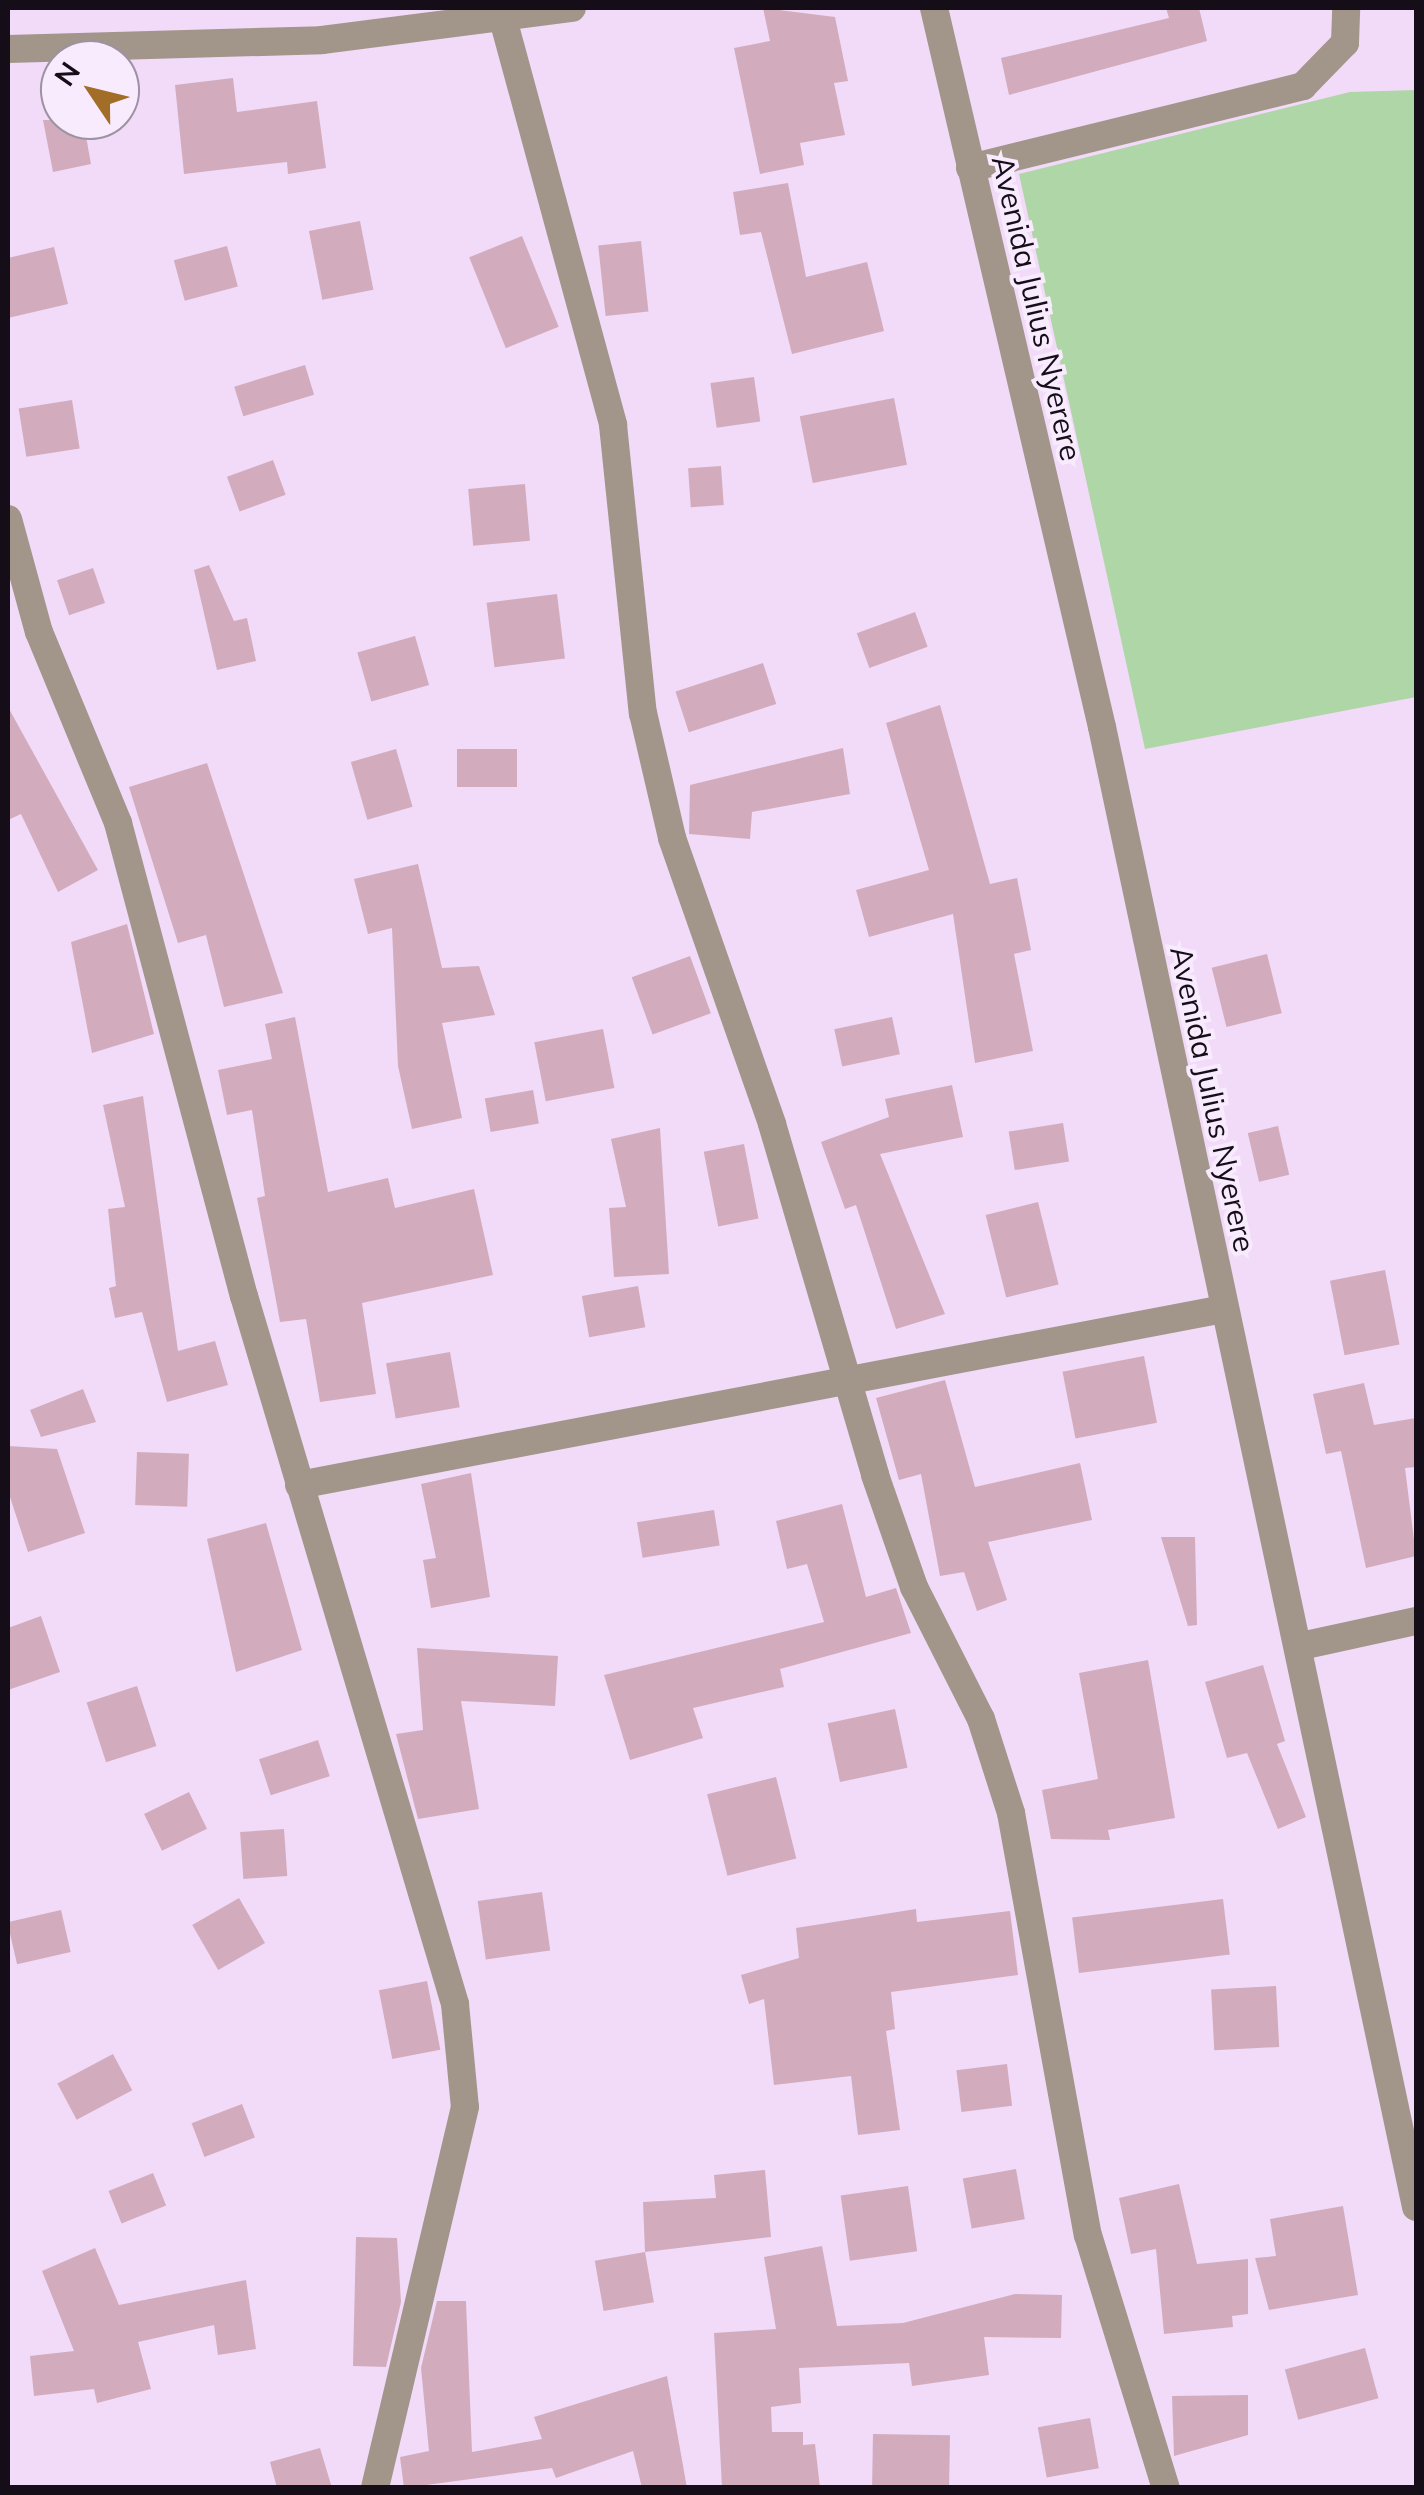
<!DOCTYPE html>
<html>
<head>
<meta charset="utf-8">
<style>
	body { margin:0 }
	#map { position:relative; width:1424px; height:2495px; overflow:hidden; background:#f2daf9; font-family:Mulish,sans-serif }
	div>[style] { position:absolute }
	.green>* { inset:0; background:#afd6a6 }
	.building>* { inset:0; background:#d2acbd; transform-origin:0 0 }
	.minor>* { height:28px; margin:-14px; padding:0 14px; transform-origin:14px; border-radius:14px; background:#a2958a }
	.tertiary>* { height:28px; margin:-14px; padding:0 14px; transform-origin:14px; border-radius:14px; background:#a2958a }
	span { translate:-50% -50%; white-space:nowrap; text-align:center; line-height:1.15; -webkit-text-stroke:8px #f9ebfe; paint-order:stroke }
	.street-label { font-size:30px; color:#150d18 }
	.frame { position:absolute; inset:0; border:10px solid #150d18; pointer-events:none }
	.north { position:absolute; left:40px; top:40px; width:100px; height:100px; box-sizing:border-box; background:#f9ebfe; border:2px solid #9e92a2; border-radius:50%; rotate:305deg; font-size:28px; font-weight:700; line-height:40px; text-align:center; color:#150d18 }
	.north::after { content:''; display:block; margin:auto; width:35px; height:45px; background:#a26d26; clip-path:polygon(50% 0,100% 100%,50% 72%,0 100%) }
</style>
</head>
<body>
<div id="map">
	<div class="green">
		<div style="clip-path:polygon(1416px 90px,1416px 697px,1145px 749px,1019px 174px,1350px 92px)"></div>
	</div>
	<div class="building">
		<div style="clip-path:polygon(763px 8px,835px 17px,848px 81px,834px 83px,845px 135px,800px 143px,804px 165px,760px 174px,734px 48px,770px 41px)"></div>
		<div style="clip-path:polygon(1166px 8px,1199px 8px,1207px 41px,1009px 95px,1001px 58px,1169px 18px)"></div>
		<div style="clip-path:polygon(233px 78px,237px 112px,317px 101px,326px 168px,288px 174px,287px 162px,184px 174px,175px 85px)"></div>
		<div style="clip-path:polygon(43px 120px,83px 120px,91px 164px,53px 172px)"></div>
		<div style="clip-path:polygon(788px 183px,806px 277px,867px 262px,884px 331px,792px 354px,761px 232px,740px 235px,733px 192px)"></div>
		<div style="left:360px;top:221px;width:70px;height:52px;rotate:79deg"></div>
		<div style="left:522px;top:236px;width:98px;height:57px;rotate:68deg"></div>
		<div style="left:641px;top:241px;width:71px;height:43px;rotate:84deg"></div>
		<div style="left:227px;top:246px;width:42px;height:55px;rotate:75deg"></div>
		<div style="clip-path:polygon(54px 247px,68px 304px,8px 318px,8px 258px)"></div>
		<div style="left:305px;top:365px;width:31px;height:74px;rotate:73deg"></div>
		<div style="left:754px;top:377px;width:45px;height:44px;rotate:82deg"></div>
		<div style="left:894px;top:398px;width:68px;height:96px;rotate:79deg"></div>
		<div style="left:72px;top:400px;width:49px;height:54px;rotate:81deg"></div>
		<div style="left:273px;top:460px;width:37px;height:49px;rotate:70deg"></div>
		<div style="left:721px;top:466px;width:39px;height:33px;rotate:86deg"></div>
		<div style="left:525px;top:484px;width:57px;height:57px;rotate:85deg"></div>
		<div style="clip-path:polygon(209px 565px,234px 621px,247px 618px,256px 661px,217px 670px,194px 570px)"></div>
		<div style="left:93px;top:568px;width:37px;height:38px;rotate:71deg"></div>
		<div style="left:557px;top:594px;width:65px;height:71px;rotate:83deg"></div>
		<div style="left:915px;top:612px;width:37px;height:62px;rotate:70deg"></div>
		<div style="left:415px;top:636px;width:51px;height:60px;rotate:74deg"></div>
		<div style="left:763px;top:663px;width:43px;height:92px;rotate:72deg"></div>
		<div style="clip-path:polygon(940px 705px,990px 884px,1017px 878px,1031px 950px,1014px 954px,1033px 1051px,975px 1063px,953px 914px,869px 937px,856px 890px,929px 870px,886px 723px)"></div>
		<div style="clip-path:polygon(8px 707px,98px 870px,58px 892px,21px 814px,8px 820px)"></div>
		<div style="clip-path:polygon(843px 748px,850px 794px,752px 812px,750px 839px,689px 834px,690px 785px)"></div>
		<div style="left:396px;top:749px;width:60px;height:47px;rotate:74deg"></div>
		<div style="left:457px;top:749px;width:60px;height:38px"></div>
		<div style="clip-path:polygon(207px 763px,283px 993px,224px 1007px,206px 935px,178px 943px,129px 787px)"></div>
		<div style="clip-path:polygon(418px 864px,442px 968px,479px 966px,495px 1015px,442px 1023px,462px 1118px,412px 1129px,398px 1066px,392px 928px,368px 934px,354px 879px)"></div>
		<div style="clip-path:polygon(127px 924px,154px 1034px,92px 1053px,71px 942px)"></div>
		<div style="left:1267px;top:954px;width:61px;height:57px;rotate:76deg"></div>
		<div style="left:690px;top:956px;width:61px;height:62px;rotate:70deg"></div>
		<div style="clip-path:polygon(295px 1017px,328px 1192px,388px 1178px,395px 1208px,474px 1189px,493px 1275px,362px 1303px,376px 1394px,320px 1402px,306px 1319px,280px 1322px,257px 1198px,265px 1196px,252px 1110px,227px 1115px,218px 1070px,272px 1059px,265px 1024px)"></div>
		<div style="left:892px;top:1017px;width:38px;height:59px;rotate:78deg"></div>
		<div style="left:603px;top:1029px;width:60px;height:70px;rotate:79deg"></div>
		<div style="clip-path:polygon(952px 1085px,963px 1137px,880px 1154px,945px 1314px,896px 1329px,856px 1205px,845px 1209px,821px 1142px,889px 1117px,885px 1099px)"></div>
		<div style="left:533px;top:1090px;width:34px;height:49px;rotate:80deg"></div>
		<div style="clip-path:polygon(143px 1096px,178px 1351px,215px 1341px,228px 1385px,167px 1402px,142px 1312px,115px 1318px,109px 1288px,116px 1286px,108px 1209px,125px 1207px,103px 1105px)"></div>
		<div style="left:1063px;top:1123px;width:39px;height:55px;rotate:81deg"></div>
		<div style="left:1278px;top:1126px;width:50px;height:31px;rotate:77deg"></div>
		<div style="clip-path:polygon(660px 1128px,669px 1274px,614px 1277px,609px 1208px,626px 1207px,611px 1139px)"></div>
		<div style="left:744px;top:1144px;width:76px;height:41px;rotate:79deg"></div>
		<div style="left:1038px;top:1202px;width:85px;height:54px;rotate:76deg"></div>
		<div style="left:1385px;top:1270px;width:76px;height:56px;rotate:79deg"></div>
		<div style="left:638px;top:1286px;width:42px;height:57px;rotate:80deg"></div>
		<div style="left:450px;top:1352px;width:56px;height:65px;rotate:80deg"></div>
		<div style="left:1144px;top:1356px;width:68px;height:83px;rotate:79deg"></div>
		<div style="clip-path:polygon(945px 1380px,975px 1487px,1080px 1463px,1092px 1520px,988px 1542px,1007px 1600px,977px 1611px,964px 1572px,940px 1576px,921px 1474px,899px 1480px,876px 1398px)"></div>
		<div style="clip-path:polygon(1364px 1383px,1374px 1425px,1416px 1418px,1416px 1467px,1405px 1468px,1416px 1556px,1366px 1568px,1341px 1451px,1326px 1454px,1313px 1394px)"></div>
		<div style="clip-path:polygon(83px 1389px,96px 1422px,41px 1437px,30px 1410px)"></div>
		<div style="clip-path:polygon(8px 1446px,57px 1449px,85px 1533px,28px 1552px,8px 1491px)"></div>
		<div style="left:137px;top:1452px;width:52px;height:53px;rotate:2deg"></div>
		<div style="clip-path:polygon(471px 1473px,490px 1597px,431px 1608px,423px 1560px,436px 1558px,421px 1484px)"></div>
		<div style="clip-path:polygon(842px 1504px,866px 1597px,896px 1588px,911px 1633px,780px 1669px,784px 1687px,693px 1708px,703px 1738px,630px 1760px,604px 1675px,824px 1622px,807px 1564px,787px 1569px,776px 1521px)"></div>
		<div style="left:714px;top:1510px;width:36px;height:78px;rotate:81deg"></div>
		<div style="clip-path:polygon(266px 1523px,302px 1650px,236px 1672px,207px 1539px)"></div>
		<div style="clip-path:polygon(1161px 1537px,1195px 1537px,1197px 1625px,1188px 1626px)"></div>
		<div style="clip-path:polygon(41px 1616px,60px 1672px,8px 1690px,8px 1628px)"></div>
		<div style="clip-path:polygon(417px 1648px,558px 1656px,555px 1706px,461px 1701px,479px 1809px,418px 1819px,396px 1734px,423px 1730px)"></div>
		<div style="clip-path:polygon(1148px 1660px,1175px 1818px,1108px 1830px,1110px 1840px,1051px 1839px,1042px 1790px,1098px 1779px,1079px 1673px)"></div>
		<div style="clip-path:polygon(1263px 1665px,1285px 1741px,1277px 1744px,1306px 1817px,1278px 1829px,1247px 1753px,1227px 1758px,1205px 1682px)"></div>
		<div style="left:137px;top:1686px;width:63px;height:53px;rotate:72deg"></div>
		<div style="left:895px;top:1709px;width:60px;height:69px;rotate:78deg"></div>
		<div style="left:318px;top:1740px;width:38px;height:62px;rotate:72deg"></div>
		<div style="left:776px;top:1777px;width:84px;height:71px;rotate:76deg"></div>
		<div style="left:189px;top:1792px;width:41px;height:50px;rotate:64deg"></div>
		<div style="left:284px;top:1829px;width:47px;height:44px;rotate:86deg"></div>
		<div style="left:542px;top:1892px;width:59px;height:65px;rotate:82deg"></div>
		<div style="left:239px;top:1898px;width:52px;height:54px;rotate:60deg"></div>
		<div style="left:1223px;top:1899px;width:56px;height:152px;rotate:83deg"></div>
		<div style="clip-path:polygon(916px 1909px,917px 1922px,1010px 1911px,1018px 1975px,891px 1992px,895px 2029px,886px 2031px,900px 2130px,858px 2135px,851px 2076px,774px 2085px,764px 1999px,749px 2004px,741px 1975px,799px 1958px,796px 1928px)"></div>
		<div style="left:61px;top:1910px;width:43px;height:55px;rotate:77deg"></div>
		<div style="left:427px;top:1981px;width:70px;height:49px;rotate:79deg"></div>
		<div style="left:1276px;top:1986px;width:61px;height:65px;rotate:87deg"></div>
		<div style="left:113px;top:2054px;width:41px;height:63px;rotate:62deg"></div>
		<div style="left:1007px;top:2064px;width:42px;height:51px;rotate:83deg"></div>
		<div style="left:242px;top:2104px;width:36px;height:54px;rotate:69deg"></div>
		<div style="left:1016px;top:2169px;width:51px;height:54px;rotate:80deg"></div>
		<div style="clip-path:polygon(765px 2170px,771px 2237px,645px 2252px,643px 2202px,716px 2198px,714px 2175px)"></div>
		<div style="left:153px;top:2173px;width:35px;height:48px;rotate:68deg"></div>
		<div style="clip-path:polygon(1179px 2184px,1197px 2264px,1248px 2259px,1248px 2314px,1232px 2316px,1233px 2327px,1164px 2334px,1156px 2249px,1131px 2254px,1119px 2198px)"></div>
		<div style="left:908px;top:2186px;width:66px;height:68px;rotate:82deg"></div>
		<div style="clip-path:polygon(1343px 2206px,1358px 2295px,1269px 2310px,1255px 2258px,1276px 2256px,1270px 2219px)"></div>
		<div style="clip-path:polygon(356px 2237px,397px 2238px,401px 2302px,386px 2367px,353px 2366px)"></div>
		<div style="clip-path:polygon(822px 2246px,837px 2326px,903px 2323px,1015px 2294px,1062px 2295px,1061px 2338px,984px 2337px,989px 2375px,912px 2386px,909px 2363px,799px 2368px,801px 2403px,771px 2407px,772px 2432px,803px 2432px,803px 2445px,815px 2444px,820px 2488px,722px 2488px,714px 2333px,776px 2329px,764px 2257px)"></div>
		<div style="clip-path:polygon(95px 2248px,119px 2305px,246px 2280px,256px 2349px,218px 2355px,214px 2325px,138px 2342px,151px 2389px,97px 2403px,94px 2389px,34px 2396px,30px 2356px,74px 2351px,42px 2271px)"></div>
		<div style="left:645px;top:2252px;width:51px;height:51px;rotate:80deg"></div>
		<div style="clip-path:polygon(437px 2301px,466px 2301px,472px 2452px,542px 2439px,534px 2417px,667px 2376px,687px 2488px,642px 2488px,633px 2451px,556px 2478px,552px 2468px,404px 2488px,400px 2457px,429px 2451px,421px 2368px)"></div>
		<div style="left:1365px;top:2348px;width:52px;height:83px;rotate:75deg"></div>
		<div style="clip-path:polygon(1248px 2395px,1248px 2435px,1174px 2456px,1172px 2396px)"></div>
		<div style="left:1090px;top:2418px;width:51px;height:53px;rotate:80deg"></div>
		<div style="left:873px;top:2434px;width:77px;height:54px;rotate:1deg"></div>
		<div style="clip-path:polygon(320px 2448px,332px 2488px,277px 2488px,270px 2462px)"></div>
	</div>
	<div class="minor">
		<div style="left:500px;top:8px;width:432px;rotate:74.8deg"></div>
		<div style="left:613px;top:425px;width:290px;rotate:84.1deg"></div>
		<div style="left:643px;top:713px;width:128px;rotate:76.9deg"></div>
		<div style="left:672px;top:838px;width:303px;rotate:70.7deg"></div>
		<div style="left:772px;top:1124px;width:366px;rotate:73.6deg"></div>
		<div style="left:875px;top:1475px;width:119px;rotate:70.8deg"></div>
		<div style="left:914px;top:1587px;width:148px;rotate:63.1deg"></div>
		<div style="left:981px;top:1719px;width:99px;rotate:72.3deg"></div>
		<div style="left:1011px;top:1813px;width:429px;rotate:79.7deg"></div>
		<div style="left:1088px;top:2235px;width:265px;rotate:72.9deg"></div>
		<div style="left:8px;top:49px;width:314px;rotate:-1.6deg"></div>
		<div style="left:322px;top:40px;width:252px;rotate:-7.3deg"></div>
		<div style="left:970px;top:168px;width:343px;rotate:-13.8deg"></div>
		<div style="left:1303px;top:86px;width:60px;rotate:-45.7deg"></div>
		<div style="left:1345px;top:43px;width:35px;rotate:-88deg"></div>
		<div style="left:8px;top:519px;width:117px;rotate:74.7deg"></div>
		<div style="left:39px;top:632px;width:207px;rotate:67.5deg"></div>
		<div style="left:118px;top:823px;width:489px;rotate:75.1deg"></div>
		<div style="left:244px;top:1296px;width:739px;rotate:73.4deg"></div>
		<div style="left:455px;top:2004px;width:103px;rotate:84.5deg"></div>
		<div style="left:465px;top:2107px;width:391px;rotate:103.3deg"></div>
		<div style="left:299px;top:1485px;width:941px;rotate:-10.78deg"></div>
		<div style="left:1301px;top:1646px;width:118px;rotate:-12.3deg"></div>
	</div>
	<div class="tertiary">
		<div style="left:934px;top:8px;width:738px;rotate:76.85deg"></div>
		<div style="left:1102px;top:727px;width:1513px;rotate:78.02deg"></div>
	</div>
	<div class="street-label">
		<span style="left:1037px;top:308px;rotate:77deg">Avenida Julius Nyerere</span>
		<span style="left:1213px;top:1099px;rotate:78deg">Avenida Julius Nyerere</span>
	</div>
	<div class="frame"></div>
	<div class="north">N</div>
</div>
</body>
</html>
